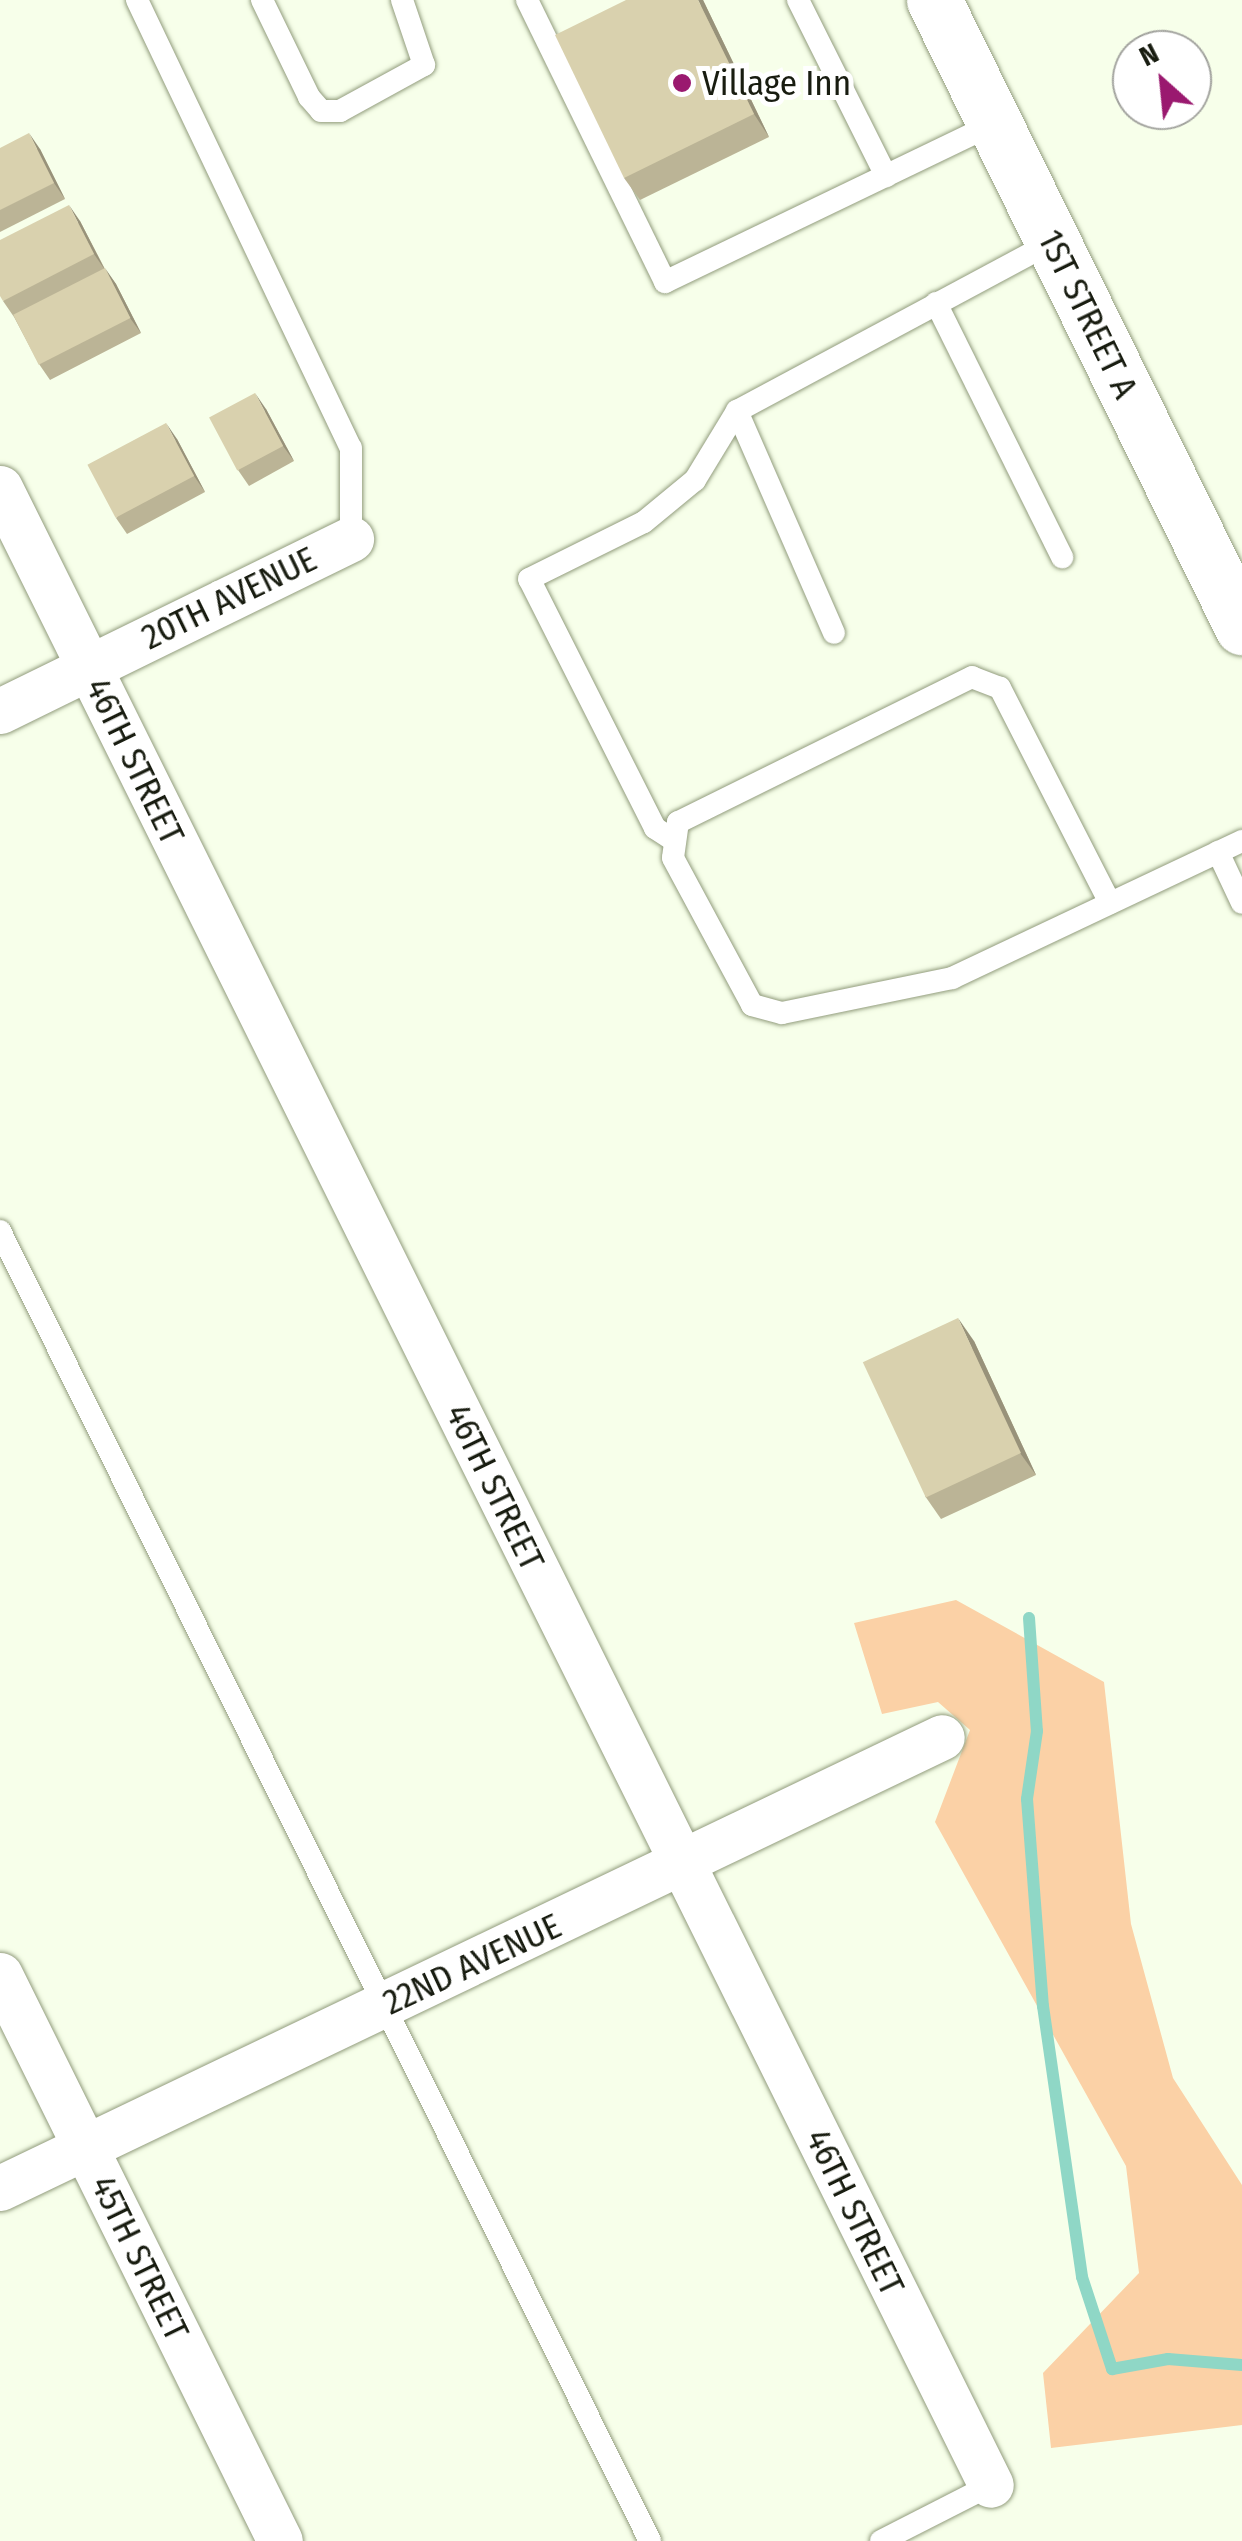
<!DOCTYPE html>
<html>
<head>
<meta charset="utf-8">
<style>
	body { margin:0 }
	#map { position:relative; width:1242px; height:2541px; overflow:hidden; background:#f7ffea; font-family:"Fira Sans Condensed",sans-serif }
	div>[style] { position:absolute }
	.green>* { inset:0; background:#fbd1a6 }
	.stream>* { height:12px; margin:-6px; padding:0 6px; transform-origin:6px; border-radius:6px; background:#8fd7c6 }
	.roads { filter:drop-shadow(0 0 2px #929d7d) drop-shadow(0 0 2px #929d7d) }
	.service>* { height:22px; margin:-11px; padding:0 11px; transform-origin:11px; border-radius:11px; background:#fff }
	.minor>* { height:45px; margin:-22.5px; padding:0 22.5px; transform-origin:22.5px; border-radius:22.5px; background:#fff }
	.tertiary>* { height:55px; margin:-27.5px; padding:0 27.5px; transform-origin:27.5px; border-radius:27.5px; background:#fff }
	.wall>* { inset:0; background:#bbb496 }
	.shaded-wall>* { inset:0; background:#98927a }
	.building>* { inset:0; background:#d9d1ae; transform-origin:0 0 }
	.dots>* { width:28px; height:28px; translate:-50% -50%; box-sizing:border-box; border:5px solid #fff; border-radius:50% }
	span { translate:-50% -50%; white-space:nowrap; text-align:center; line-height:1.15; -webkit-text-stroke:10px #fff; paint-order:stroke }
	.poi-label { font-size:35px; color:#181c10 }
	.left { translate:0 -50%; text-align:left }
	.street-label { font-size:35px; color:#181c10 }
	.north { position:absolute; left:1112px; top:30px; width:100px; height:100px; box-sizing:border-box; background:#fff; border:2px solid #a3a49f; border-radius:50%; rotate:333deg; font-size:28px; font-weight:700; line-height:40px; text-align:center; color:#181c10 }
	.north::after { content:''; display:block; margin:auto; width:35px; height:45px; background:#9a196f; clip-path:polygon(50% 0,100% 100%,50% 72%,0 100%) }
</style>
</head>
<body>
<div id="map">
	<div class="green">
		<div style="clip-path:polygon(956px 1600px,1104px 1682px,1131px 1924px,1173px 2078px,1242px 2185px,1242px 2425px,1051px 2448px,1043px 2373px,1139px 2273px,1126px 2166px,935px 1822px,970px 1730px,938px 1702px,882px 1714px,854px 1623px)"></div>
	</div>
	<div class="stream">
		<div style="left:1029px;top:1618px;width:113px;rotate:86deg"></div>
		<div style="left:1037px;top:1731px;width:69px;rotate:98.4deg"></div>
		<div style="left:1027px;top:1799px;width:208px;rotate:85.6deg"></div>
		<div style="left:1043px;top:2006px;width:274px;rotate:81.8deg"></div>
		<div style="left:1082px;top:2277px;width:97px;rotate:71.9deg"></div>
		<div style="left:1112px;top:2369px;width:57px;rotate:-10.1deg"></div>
		<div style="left:1168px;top:2359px;width:74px;rotate:4.6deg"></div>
	</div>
	<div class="roads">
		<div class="service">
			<div style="left:137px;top:0;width:496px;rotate:64.5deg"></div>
			<div style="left:351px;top:448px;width:91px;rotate:90deg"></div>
			<div style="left:262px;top:0;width:108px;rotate:64.1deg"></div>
			<div style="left:309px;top:97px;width:18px;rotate:49deg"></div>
			<div style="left:321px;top:111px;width:19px"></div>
			<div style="left:340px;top:111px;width:96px;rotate:-28.7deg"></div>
			<div style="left:424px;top:65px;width:69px;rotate:-108.7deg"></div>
			<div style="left:527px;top:0;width:314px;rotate:63.9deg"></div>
			<div style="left:665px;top:282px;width:366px;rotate:-25.7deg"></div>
			<div style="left:798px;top:0;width:197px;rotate:63.4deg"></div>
			<div style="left:936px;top:303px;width:284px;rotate:63.6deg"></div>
			<div style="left:737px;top:411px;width:242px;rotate:66.4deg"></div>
			<div style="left:675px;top:841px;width:24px;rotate:-147deg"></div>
			<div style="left:655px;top:828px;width:279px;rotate:-116.8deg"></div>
			<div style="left:529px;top:579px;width:128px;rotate:-26.4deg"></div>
			<div style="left:644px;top:522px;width:66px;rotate:-39.5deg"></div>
			<div style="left:695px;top:480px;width:81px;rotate:-58.7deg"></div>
			<div style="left:737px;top:411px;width:357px;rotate:-28.2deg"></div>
			<div style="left:1218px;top:852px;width:56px;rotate:64.8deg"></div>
			<div style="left:1110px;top:903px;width:242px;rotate:-117.1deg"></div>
			<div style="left:1000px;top:688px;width:30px;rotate:-159deg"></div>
			<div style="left:972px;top:677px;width:328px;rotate:153.7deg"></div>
			<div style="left:678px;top:822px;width:36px;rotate:98deg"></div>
			<div style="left:673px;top:858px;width:167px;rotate:61.7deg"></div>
			<div style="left:752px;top:1005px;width:31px;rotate:15deg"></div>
			<div style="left:782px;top:1013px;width:174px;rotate:-11.6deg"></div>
			<div style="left:952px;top:978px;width:321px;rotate:-25.3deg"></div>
			<div style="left:0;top:1231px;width:1462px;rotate:63.61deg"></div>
			<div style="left:881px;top:2541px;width:123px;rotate:-27deg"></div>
		</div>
		<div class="minor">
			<div style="left:0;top:488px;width:2229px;rotate:63.61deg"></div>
			<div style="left:0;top:711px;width:391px;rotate:-26.1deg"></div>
			<div style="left:0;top:1975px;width:631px;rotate:63.68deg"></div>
			<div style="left:0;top:2188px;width:1044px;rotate:-25.58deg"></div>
		</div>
		<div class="tertiary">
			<div style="left:934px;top:0;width:699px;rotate:63.84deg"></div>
		</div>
	</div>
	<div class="wall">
		<div style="clip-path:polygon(703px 0,769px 137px,640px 200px,624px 178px)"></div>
		<div style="clip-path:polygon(0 148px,40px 149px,65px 199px,0 232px)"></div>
		<div style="clip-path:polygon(80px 221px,105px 269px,116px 284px,141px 333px,50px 380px,39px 364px,14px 317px,3px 301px)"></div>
		<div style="clip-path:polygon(266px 409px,294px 461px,249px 486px,238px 470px)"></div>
		<div style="clip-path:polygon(177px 439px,205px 492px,127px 534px,116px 518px)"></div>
		<div style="clip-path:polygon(974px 1341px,1036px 1475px,941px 1519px,925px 1496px)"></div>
	</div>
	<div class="shaded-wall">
		<div style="clip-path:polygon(698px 0,703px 0,769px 137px,754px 114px)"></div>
		<div style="clip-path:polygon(29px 133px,40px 149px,65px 199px,54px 183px)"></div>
		<div style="clip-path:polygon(69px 205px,80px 221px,105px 270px,94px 254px)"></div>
		<div style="clip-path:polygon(105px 268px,116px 284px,141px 333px,130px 318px)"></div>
		<div style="clip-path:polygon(255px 393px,266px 409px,294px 461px,283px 446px)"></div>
		<div style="clip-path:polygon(166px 423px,177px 439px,205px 492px,194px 476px)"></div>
		<div style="clip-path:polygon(958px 1318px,974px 1341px,1036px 1475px,1020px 1453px)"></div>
	</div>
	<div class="building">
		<div style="clip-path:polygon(626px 0,698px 0,754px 114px,624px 178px,555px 35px)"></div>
		<div style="clip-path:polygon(29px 133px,54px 183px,0 210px,0 148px)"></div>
		<div style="clip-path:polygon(69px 205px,94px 254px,3px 301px,0 296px,0 240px)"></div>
		<div style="left:105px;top:268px;width:56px;height:103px;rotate:63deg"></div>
		<div style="left:255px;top:393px;width:60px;height:52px;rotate:62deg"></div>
		<div style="left:166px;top:423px;width:60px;height:89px;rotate:62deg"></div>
		<div style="left:958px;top:1318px;width:149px;height:105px;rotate:65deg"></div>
	</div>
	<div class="dots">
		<div style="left:682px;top:83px;background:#9a196f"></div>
	</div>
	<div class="poi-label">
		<span class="left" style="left:702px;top:83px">Village Inn</span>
	</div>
	<div class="street-label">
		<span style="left:1088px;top:314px;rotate:64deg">1ST STREET A</span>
		<span style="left:229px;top:598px;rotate:-26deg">20TH AVENUE</span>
		<span style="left:135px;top:761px;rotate:64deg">46TH STREET</span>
		<span style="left:495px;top:1487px;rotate:64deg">46TH STREET</span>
		<span style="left:472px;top:1964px;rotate:-25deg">22ND AVENUE</span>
		<span style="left:855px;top:2212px;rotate:64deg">46TH STREET</span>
		<span style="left:140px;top:2258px;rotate:64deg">45TH STREET</span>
	</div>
	<div class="north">N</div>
</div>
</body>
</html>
